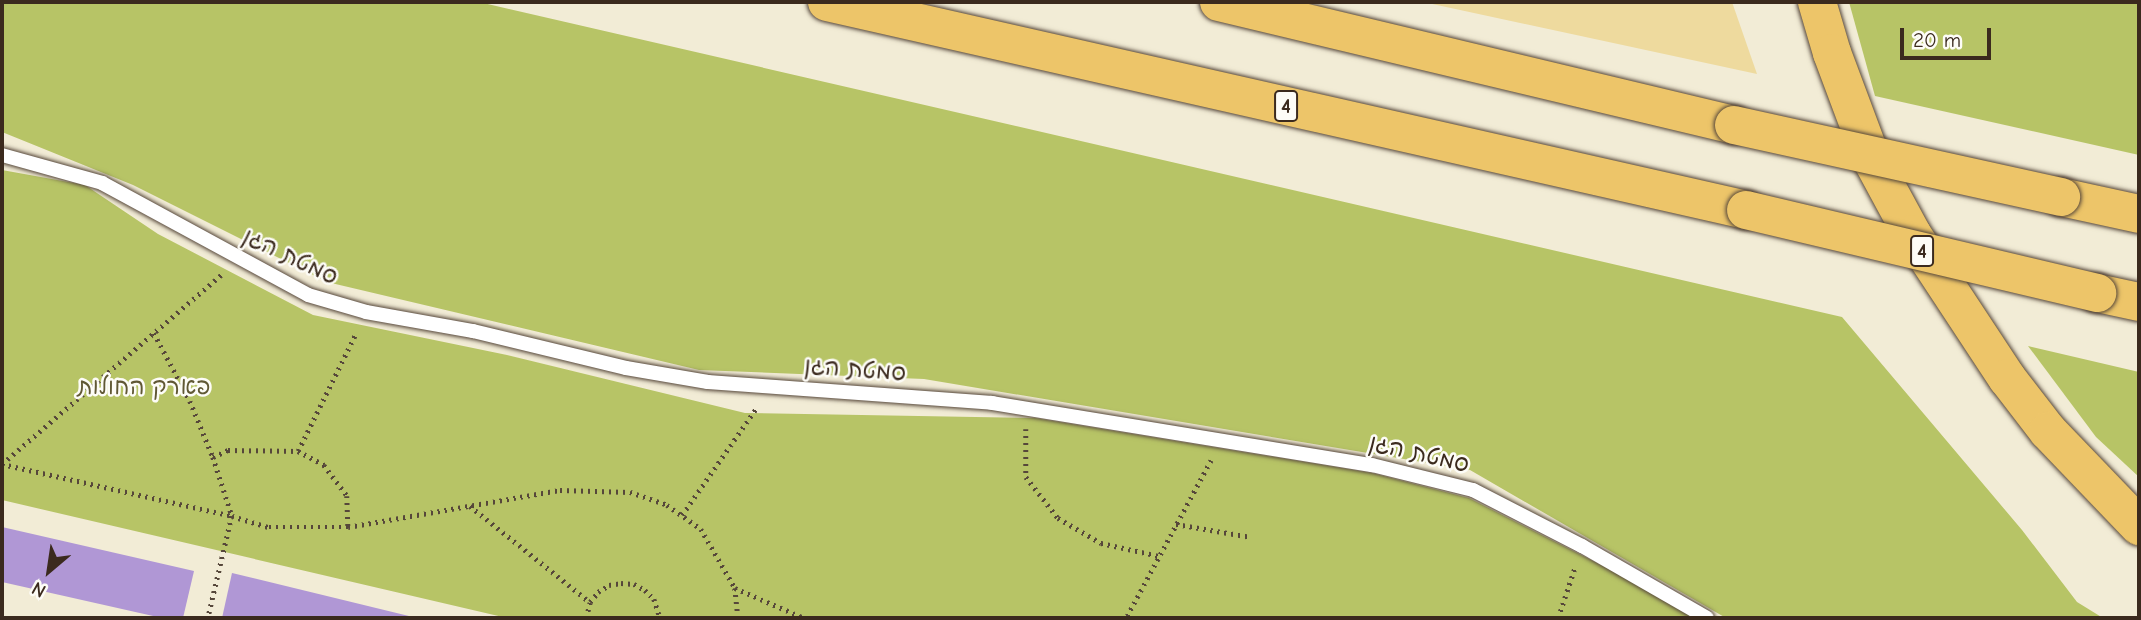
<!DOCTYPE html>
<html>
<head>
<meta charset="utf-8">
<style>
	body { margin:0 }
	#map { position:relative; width:2141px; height:620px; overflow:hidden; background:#f2ecd6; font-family:"Comic Neue","Playpen Sans Hebrew",sans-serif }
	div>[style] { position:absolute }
	.green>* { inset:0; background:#b7c466 }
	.sand>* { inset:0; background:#eeda9e }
	.building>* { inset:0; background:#b097d5 }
	.path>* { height:4.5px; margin-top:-2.25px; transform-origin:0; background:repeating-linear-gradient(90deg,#56473a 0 2px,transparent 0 7px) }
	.roads { filter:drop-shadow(0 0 2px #56473a) drop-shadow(0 0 2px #56473a) }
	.service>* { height:14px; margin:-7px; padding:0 7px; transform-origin:7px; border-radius:7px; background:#fff }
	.motorway>* { height:38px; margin:-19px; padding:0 19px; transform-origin:19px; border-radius:19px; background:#edc569 }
	.bridges { filter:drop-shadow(0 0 2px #56473a) drop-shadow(0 0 2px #56473a) }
	.motorway-bridge>* { height:38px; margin:-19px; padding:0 19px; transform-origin:19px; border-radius:19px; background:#edc569 }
	span { translate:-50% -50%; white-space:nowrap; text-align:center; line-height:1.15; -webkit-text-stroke:5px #fdfcf7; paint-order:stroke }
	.shield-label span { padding:2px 5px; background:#fdfcf7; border:2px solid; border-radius:5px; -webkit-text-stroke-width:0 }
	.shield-label { font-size:21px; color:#3b2a1e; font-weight:700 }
	.street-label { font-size:23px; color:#3b2a1e }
	.park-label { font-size:23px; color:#605834 }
	.frame { position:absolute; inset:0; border:4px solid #3b2a1e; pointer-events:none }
	.north { position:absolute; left:14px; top:536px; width:70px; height:70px; -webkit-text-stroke:5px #fdfcf7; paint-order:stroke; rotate:209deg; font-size:19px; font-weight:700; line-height:28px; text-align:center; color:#3b2a1e }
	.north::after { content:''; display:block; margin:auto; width:24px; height:32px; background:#3b2a1e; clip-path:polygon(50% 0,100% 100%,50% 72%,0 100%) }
	.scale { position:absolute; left:1900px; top:28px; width:91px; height:32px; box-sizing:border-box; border:4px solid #3b2a1e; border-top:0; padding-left:9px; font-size:21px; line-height:24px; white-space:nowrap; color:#3b2a1e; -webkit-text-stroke:5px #fdfcf7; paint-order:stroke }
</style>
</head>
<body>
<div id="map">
	<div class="green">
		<div style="clip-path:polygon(2px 2px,479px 2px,1842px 317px,2022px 530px,2077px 602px,2103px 618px,1726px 618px,1470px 470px,924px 379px,699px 370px,327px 282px,133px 185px,2px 132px)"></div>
		<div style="clip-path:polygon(1849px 2px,2139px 2px,2139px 155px,1875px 96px)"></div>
		<div style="clip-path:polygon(2px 170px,85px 185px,158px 234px,313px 315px,507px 355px,745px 413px,1035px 418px,1372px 473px,1469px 498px,1670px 600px,1700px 618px,507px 618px,2px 500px)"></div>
		<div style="clip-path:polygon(2028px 346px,2139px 372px,2139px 477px,2096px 437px)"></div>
	</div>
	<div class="sand">
		<div style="clip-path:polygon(1423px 2px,1732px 2px,1757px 74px)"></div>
	</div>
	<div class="building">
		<div style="clip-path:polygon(2px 527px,194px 571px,183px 618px,162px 618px,2px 582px)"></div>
		<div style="clip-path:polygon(232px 573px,413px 617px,413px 618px,222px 618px)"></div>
	</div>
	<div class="path">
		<div style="left:154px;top:333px;width:77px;rotate:62.1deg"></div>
		<div style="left:190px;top:401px;width:61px;rotate:67.7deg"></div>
		<div style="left:213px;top:457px;width:62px;rotate:72.1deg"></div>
		<div style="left:232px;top:516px;width:39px;rotate:17deg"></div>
		<div style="left:269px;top:527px;width:79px"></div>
		<div style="left:348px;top:527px;width:215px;rotate:-9.9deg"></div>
		<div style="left:560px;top:490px;width:70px;rotate:1.6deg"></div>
		<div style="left:630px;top:492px;width:39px;rotate:19deg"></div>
		<div style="left:667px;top:505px;width:42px;rotate:35.2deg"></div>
		<div style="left:701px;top:529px;width:68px;rotate:60deg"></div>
		<div style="left:735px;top:588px;width:30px;rotate:84deg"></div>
		<div style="left:1026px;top:429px;width:48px;rotate:90deg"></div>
		<div style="left:1026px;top:477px;width:52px;rotate:52deg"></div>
		<div style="left:1058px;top:518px;width:50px;rotate:30.2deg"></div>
		<div style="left:1101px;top:543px;width:59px;rotate:12.6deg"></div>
		<div style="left:298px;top:451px;width:131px;rotate:-63.8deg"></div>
		<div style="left:213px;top:457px;width:17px;rotate:-25deg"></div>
		<div style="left:228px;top:450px;width:70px;rotate:0.8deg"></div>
		<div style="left:298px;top:451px;width:30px;rotate:28deg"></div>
		<div style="left:324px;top:465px;width:39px;rotate:53deg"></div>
		<div style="left:347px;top:496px;width:31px;rotate:88deg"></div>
		<div style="left:2px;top:464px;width:236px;rotate:12.7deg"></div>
		<div style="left:232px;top:516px;width:105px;rotate:103.2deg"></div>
		<div style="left:2px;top:464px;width:292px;rotate:-40.8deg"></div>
		<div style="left:470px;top:506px;width:154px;rotate:38.7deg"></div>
		<div style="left:682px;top:515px;width:131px;rotate:-55.2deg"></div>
		<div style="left:1176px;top:524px;width:76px;rotate:9.8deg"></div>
		<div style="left:735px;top:588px;width:75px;rotate:23.5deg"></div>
		<div style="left:1127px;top:616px;width:177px;rotate:-61.7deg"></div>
		<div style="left:586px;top:618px;width:16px;rotate:-76deg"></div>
		<div style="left:590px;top:602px;width:13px;rotate:-51deg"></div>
		<div style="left:598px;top:592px;width:13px;rotate:-32deg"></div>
		<div style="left:609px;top:585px;width:12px;rotate:-9deg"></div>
		<div style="left:621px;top:583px;width:13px;rotate:4deg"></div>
		<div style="left:634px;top:584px;width:13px;rotate:29deg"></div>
		<div style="left:645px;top:590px;width:13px;rotate:45deg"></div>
		<div style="left:654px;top:599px;width:20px;rotate:72deg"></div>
		<div style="left:1558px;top:618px;width:54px;rotate:-71.6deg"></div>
	</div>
	<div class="roads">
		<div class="service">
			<div style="left:2px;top:155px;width:104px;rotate:15.6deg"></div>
			<div style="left:102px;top:183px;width:234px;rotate:28.5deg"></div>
			<div style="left:308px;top:295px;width:60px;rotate:16.3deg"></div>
			<div style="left:366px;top:312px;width:109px;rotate:10.1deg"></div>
			<div style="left:473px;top:331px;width:157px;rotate:13.6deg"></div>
			<div style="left:626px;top:368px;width:83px;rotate:9.7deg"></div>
			<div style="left:708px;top:382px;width:285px;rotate:4.2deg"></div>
			<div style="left:992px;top:403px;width:385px;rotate:9.3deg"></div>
			<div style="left:1372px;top:465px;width:104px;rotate:13.9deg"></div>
			<div style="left:1473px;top:490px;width:123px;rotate:27.2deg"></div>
			<div style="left:1582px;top:546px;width:144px;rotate:29.9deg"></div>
		</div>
		<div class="motorway">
			<div style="left:827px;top:2px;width:942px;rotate:12.75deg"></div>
			<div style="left:1219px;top:2px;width:529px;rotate:13.43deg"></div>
			<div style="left:1817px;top:2px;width:53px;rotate:73.6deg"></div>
			<div style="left:1832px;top:53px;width:114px;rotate:69.5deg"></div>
			<div style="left:1872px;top:160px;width:84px;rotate:61.6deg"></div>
			<div style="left:1912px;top:234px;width:173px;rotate:56.6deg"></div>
			<div style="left:2007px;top:378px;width:67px;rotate:52.3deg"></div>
			<div style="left:2048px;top:431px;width:132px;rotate:46.2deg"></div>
			<div style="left:2061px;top:197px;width:80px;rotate:12.3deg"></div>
			<div style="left:2097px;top:293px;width:43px;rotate:12.1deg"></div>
		</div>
	</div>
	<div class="bridges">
		<div class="motorway-bridge">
			<div style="left:1734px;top:125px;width:335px;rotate:12.4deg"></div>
			<div style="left:1746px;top:210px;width:361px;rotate:13.3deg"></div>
		</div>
	</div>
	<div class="shield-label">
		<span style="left:1286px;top:106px">4</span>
		<span style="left:1922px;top:251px">4</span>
	</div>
	<div class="street-label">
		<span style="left:290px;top:257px;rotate:25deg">סמטת הגן</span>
		<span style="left:855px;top:370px;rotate:4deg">סמטת הגן</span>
		<span style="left:1419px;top:454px;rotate:13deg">סמטת הגן</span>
	</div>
	<div class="park-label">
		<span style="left:144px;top:387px">פארק החולות</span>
	</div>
	<div class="frame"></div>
	<div class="north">N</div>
	<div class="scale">20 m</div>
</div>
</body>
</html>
